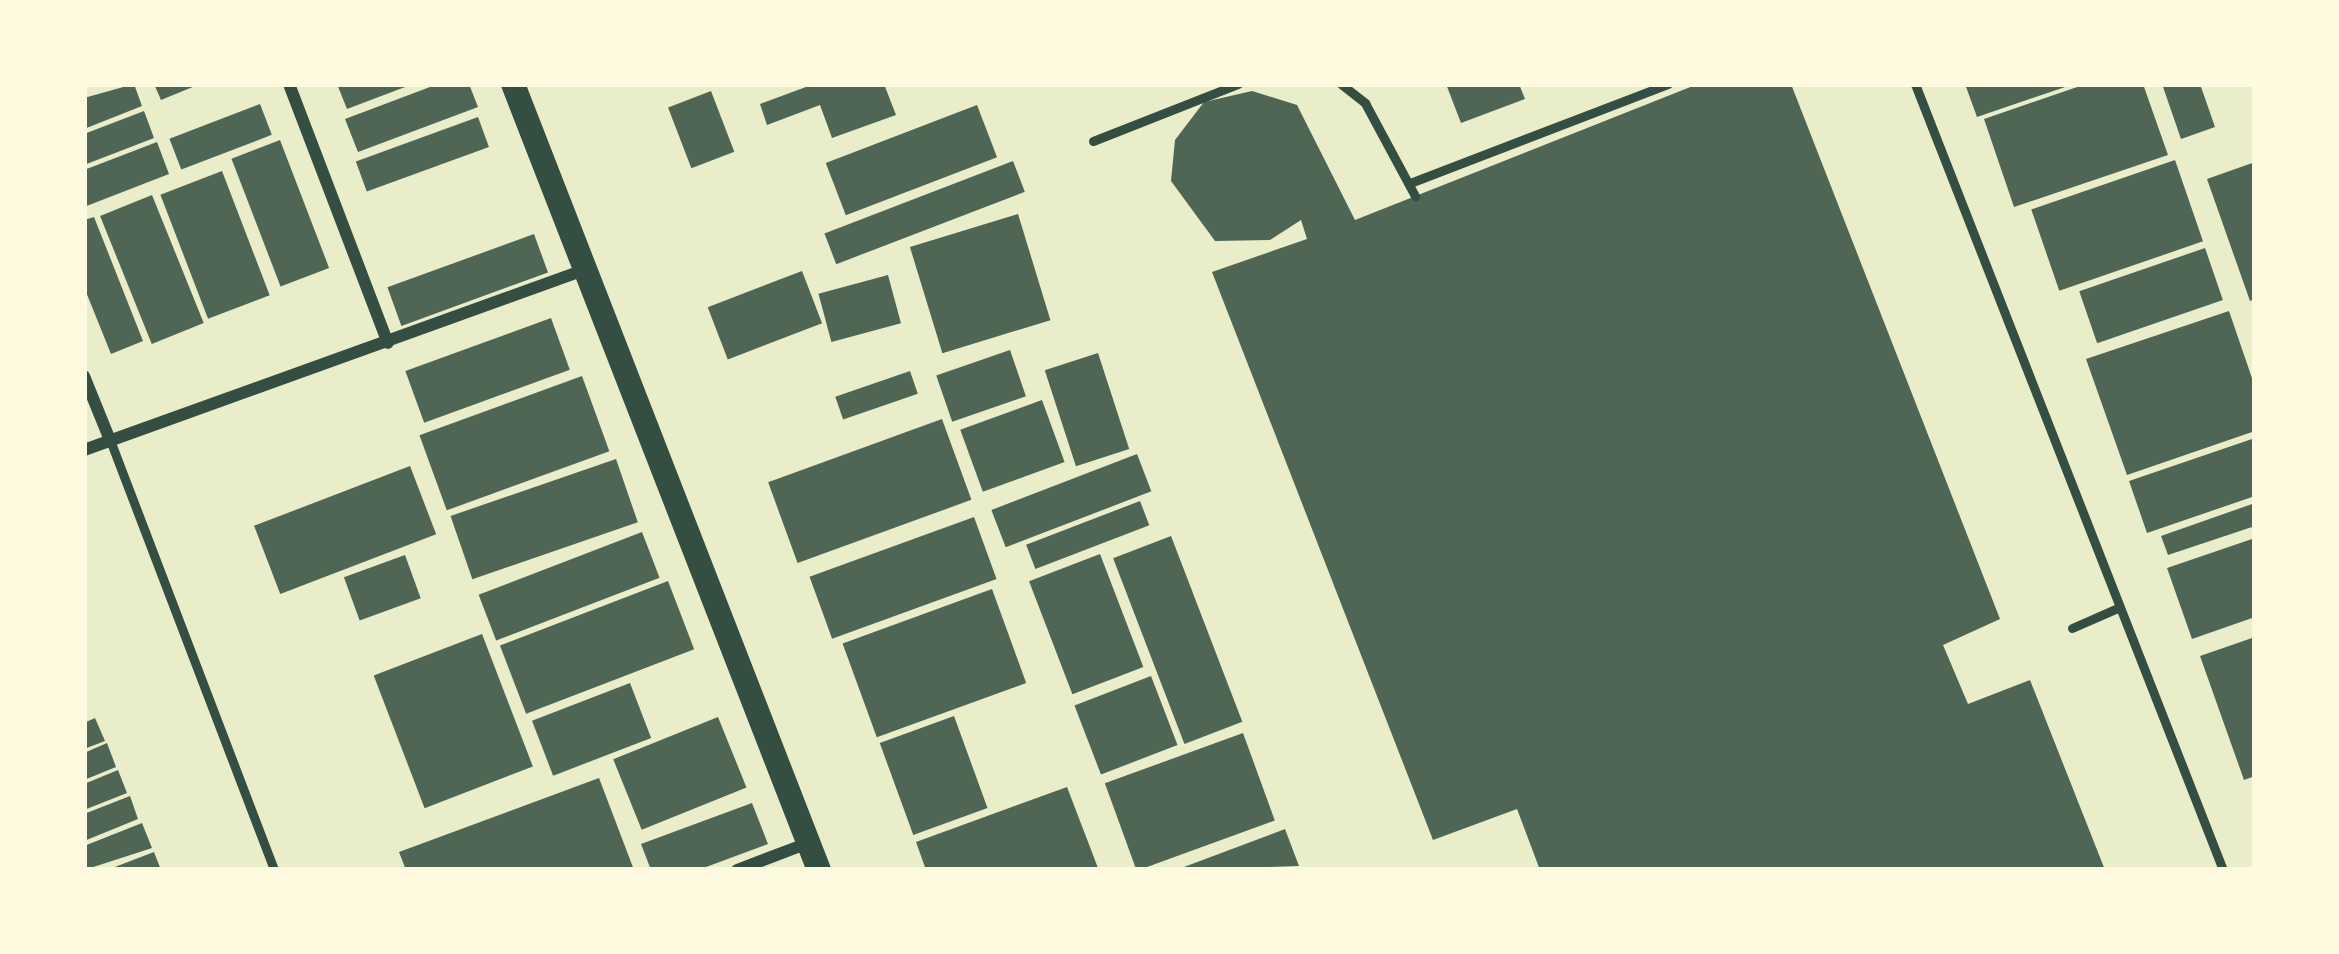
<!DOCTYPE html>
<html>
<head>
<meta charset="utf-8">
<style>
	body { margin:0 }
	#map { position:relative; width:2339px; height:954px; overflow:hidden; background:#e9edc9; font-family:"Fira Sans",sans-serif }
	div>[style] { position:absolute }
	.building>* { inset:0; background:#4f6655; transform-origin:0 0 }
	.service>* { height:9px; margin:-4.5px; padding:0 4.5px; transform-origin:4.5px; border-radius:4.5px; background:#344e41 }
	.minor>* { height:12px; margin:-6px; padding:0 6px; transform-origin:6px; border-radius:6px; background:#344e41 }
	.secondary>* { height:24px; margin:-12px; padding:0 12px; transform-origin:12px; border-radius:12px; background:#344e41 }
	span { translate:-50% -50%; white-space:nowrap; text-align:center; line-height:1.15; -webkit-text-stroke:9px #fefae0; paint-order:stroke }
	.frame { position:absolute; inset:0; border:87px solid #fefae0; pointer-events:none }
</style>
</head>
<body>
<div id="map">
	<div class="building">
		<div style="clip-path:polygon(134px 84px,142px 106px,84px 129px,84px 98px)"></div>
		<div style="clip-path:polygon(154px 84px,200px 84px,161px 100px)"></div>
		<div style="clip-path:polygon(337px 84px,413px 84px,347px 109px)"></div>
		<div style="clip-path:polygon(438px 84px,469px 84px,478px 107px,358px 152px,345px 119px)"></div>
		<div style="clip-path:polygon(814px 84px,884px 84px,896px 115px,832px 138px,820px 105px,767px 125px,760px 104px)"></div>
		<div style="clip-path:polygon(1446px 84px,1519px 84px,1525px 99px,1461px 123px)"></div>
		<div style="clip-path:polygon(1698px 84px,1791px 84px,2000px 619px,1943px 645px,1968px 704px,2030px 680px,2105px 870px,1540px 870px,1517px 809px,1433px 840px,1212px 272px,1307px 239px,1301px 220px,1270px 240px,1215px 241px,1171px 181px,1175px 140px,1204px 102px,1252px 91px,1297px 105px,1355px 220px)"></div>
		<div style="clip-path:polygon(1965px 84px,2071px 84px,2071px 85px,1977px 117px)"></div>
		<div style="clip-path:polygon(2086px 84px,2143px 84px,2168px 155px,2014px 207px,1984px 119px)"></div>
		<div style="clip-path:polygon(2162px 84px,2200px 84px,2215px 127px,2181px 139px)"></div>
		<div style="left:711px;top:91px;width:65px;height:46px;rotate:69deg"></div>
		<div style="left:260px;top:104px;width:33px;height:97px;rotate:69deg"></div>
		<div style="left:977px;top:105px;width:56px;height:162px;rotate:69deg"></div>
		<div style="clip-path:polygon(144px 111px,154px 138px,84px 165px,84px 134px)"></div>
		<div style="left:478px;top:117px;width:32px;height:130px;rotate:70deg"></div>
		<div style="left:280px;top:140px;width:137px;height:52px;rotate:69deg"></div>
		<div style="clip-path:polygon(157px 142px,169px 174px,84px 207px,84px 170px)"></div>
		<div style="left:2175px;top:160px;width:86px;height:152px;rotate:71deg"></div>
		<div style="left:1013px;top:161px;width:33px;height:202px;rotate:69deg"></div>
		<div style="clip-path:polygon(2255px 162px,2255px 299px,2250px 301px,2207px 179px)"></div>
		<div style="left:222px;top:171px;width:133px;height:66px;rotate:69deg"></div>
		<div style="left:152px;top:195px;width:138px;height:56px;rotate:68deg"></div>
		<div style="left:1018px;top:214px;width:111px;height:113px;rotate:73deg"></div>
		<div style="clip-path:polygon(94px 217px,143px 341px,111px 354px,84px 287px,84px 220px)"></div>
		<div style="left:534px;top:234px;width:41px;height:156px;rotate:70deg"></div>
		<div style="left:2205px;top:248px;width:55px;height:133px;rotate:71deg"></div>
		<div style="left:802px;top:271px;width:56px;height:101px;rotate:69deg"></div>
		<div style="left:888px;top:275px;width:50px;height:72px;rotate:75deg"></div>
		<div style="clip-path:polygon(2229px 311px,2255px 387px,2255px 431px,2127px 475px,2086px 359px)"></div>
		<div style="left:551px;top:318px;width:55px;height:155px;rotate:70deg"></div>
		<div style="left:1010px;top:350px;width:49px;height:78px;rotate:71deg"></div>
		<div style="left:1098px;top:353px;width:101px;height:56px;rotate:72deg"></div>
		<div style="left:910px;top:371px;width:24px;height:79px;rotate:71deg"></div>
		<div style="left:582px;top:376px;width:80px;height:173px;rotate:70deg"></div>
		<div style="left:1042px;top:400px;width:66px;height:87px;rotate:70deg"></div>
		<div style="left:942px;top:419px;width:86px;height:185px;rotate:70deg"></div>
		<div style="clip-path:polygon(2255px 438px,2255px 496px,2147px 533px,2129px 481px)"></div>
		<div style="left:1137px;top:454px;width:40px;height:156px;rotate:69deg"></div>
		<div style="left:616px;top:459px;width:67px;height:175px;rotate:71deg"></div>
		<div style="left:410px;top:466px;width:73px;height:167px;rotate:69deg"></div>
		<div style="left:1140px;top:501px;width:26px;height:122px;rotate:69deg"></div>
		<div style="clip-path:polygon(2255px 503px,2255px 526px,2168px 555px,2161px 536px)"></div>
		<div style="left:974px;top:517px;width:66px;height:175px;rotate:70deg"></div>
		<div style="left:642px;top:532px;width:49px;height:175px;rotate:69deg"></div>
		<div style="left:1171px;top:536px;width:199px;height:62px;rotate:69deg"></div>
		<div style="clip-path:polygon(2255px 538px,2255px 617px,2192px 639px,2167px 568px)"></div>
		<div style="left:1100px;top:554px;width:121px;height:76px;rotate:69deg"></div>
		<div style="left:405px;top:555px;width:46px;height:65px;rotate:70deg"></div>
		<div style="left:668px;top:581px;width:73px;height:180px;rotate:69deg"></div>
		<div style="left:992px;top:589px;width:100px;height:159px;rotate:70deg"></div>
		<div style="left:482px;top:634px;width:142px;height:116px;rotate:69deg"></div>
		<div style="clip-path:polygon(2255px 637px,2255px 776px,2244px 780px,2200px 656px)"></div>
		<div style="left:1151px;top:676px;width:74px;height:82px;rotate:69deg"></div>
		<div style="left:630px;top:683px;width:59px;height:105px;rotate:69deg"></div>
		<div style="left:954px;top:716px;width:98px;height:79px;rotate:70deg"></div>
		<div style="left:718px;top:717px;width:76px;height:113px;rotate:68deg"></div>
		<div style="clip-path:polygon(95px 718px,105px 741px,84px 749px,84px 723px)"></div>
		<div style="left:1243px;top:733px;width:93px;height:147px;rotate:70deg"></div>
		<div style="clip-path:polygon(107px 743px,116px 767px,84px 780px,84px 753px)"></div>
		<div style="clip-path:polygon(118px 770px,127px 793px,84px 810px,84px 784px)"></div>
		<div style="clip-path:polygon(599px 778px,634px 870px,406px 870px,399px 852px)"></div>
		<div style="clip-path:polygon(1067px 787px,1098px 868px,926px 870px,916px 842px)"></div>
		<div style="clip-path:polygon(130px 796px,138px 819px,84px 841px,84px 814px)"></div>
		<div style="clip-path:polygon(752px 803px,768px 844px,698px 870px,651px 870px,641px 844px)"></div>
		<div style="clip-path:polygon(142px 823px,152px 848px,84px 870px,84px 846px)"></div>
		<div style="clip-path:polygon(1285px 829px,1299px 866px,1176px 870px)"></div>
		<div style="clip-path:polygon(154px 852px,161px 870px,107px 870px)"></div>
	</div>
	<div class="service">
		<div style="left:1341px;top:84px;width:31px;rotate:38deg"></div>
		<div style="left:1365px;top:103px;width:106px;rotate:61.7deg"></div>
		<div style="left:1915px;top:84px;width:844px;rotate:68.6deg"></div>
		<div style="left:1093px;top:141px;width:156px;rotate:-21.5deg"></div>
		<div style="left:1410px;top:183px;width:276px;rotate:-21deg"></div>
		<div style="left:110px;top:440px;width:460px;rotate:69.1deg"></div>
		<div style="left:2072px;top:628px;width:52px;rotate:-23.6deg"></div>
	</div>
	<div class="minor">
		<div style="left:289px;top:84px;width:277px;rotate:69.1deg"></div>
		<div style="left:84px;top:376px;width:69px;rotate:67.9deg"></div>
		<div style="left:84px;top:450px;width:531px;rotate:-19.8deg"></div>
		<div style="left:737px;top:870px;width:76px;rotate:-20.8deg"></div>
	</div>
	<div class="secondary">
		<div style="left:513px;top:84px;width:843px;rotate:68.73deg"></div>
	</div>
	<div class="frame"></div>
</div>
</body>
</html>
